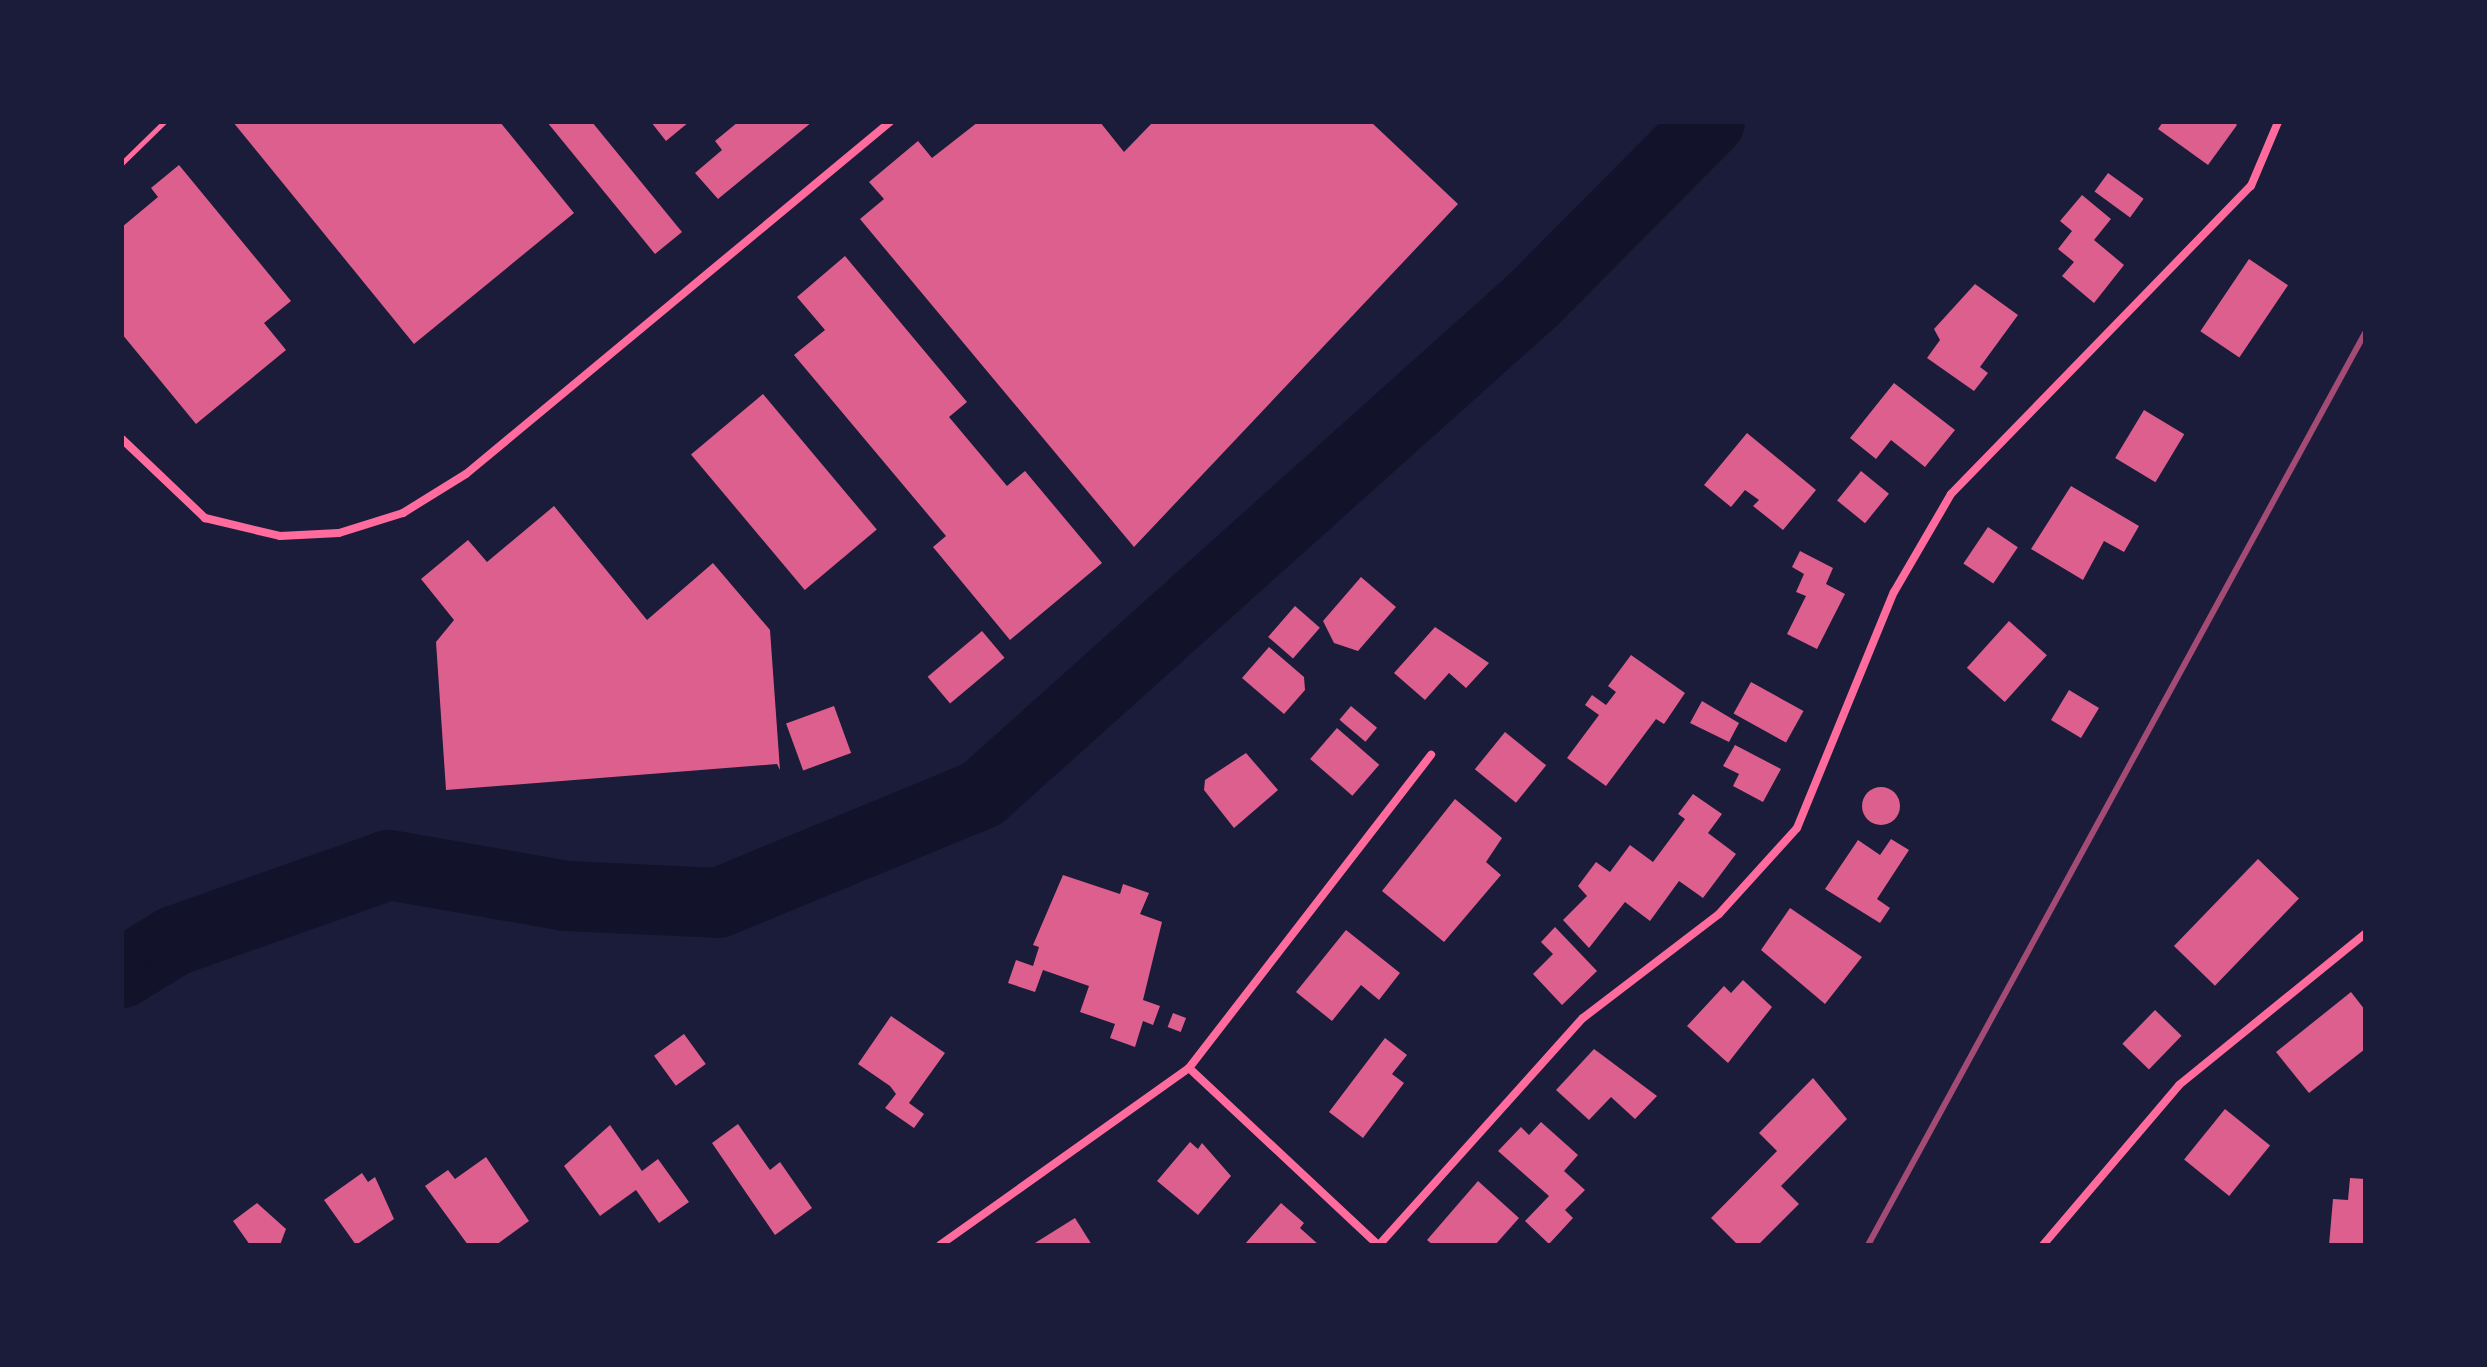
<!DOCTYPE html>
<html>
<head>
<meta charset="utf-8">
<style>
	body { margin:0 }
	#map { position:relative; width:2487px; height:1367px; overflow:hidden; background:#1b1b3a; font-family:"IBM Plex Sans",sans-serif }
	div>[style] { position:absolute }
	.river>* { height:70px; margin:-35px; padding:0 35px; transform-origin:35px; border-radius:35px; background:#12122b }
	.building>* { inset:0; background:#dd5f8e; transform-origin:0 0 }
	.round { border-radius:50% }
	.path>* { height:5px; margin:-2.5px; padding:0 2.5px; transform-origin:2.5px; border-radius:2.5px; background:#ff6b9d }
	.minor>* { height:8px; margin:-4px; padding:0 4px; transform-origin:4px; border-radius:4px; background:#ff6b9d }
	.rail>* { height:6px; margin:-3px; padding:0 3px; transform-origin:3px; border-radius:3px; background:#a44b75 }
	span { translate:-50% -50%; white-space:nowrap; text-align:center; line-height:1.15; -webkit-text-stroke:8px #1b1b3a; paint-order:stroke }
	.frame { position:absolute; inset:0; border:124px solid #1b1b3a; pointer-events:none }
</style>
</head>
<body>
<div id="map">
	<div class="river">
		<div style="left:122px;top:973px;width:61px;rotate:-31.6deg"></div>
		<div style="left:174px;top:941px;width:228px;rotate:-19.5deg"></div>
		<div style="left:389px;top:865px;width:180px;rotate:9.9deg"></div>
		<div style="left:566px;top:896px;width:152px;rotate:2.6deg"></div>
		<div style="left:718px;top:903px;width:286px;rotate:-22.4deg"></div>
		<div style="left:982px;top:794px;width:740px;rotate:-41.88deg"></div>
		<div style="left:1533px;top:300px;width:251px;rotate:-45.2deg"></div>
	</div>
	<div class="building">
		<div style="clip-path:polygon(233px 122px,500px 122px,574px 213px,414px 344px)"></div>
		<div style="clip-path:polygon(547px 122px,592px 122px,682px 232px,655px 254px)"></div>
		<div style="clip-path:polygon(651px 122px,689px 122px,666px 141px)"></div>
		<div style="clip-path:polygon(738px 122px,812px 122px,718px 199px,695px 173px,722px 150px,715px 141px)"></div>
		<div style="clip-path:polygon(978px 122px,1100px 122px,1124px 152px,1153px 122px,1371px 122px,1458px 204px,1134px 547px,860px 219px,884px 199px,869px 182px,918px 141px,932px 158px)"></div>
		<div style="clip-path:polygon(2163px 122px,2234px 122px,2237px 125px,2208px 165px,2158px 129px)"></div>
		<div style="clip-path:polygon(179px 165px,291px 301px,264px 323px,286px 350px,196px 424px,122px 334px,122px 227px,158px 197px,151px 188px)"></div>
		<div style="left:2108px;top:173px;width:44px;height:23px;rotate:36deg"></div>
		<div style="clip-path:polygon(2082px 195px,2111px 219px,2094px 240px,2124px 265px,2094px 303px,2062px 276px,2074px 262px,2058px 249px,2072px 231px,2060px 221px)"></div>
		<div style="clip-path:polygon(845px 256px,967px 402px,949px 417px,1007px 486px,1025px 471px,1102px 563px,1010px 640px,933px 547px,946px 536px,794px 355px,825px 330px,797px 297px)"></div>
		<div style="left:2249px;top:259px;width:47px;height:87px;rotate:34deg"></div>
		<div style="clip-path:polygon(1975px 284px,2018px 315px,1980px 367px,1988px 373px,1974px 391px,1927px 358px,1940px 340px,1934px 329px)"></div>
		<div style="clip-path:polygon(1894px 383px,1955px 430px,1925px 467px,1891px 440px,1876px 459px,1850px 438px)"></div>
		<div style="left:763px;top:394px;width:177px;height:94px;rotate:50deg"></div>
		<div style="left:2144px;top:410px;width:47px;height:56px;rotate:31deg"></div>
		<div style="clip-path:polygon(1747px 433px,1816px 490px,1783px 530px,1753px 506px,1759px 500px,1745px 490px,1731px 507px,1704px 485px)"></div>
		<div style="left:1861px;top:471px;width:36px;height:38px;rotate:39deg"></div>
		<div style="clip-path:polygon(2071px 486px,2139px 526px,2124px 552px,2104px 541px,2083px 580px,2031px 549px)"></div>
		<div style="clip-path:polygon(554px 506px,647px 620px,713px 563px,770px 630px,780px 770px,777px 764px,446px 790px,436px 642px,454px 620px,421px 579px,468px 540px,487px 562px)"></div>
		<div style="left:1988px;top:527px;width:36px;height:44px;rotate:34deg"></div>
		<div style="clip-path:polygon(1800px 551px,1833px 568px,1826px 584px,1845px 594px,1817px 649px,1787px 634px,1806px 596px,1796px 592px,1804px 574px,1792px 567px)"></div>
		<div style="clip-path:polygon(1361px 577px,1396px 607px,1358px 651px,1334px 643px,1323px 621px)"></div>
		<div style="left:1295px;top:606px;width:33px;height:41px;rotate:41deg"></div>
		<div style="left:2009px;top:621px;width:51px;height:63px;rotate:42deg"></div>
		<div style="clip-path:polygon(1435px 627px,1489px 663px,1466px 688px,1449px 673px,1425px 700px,1394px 673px)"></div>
		<div style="left:982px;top:631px;width:35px;height:71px;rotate:50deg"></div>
		<div style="clip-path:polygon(1269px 647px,1304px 677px,1305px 690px,1284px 714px,1242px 678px)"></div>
		<div style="clip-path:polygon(1631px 655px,1685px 693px,1664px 724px,1656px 719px,1606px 786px,1567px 758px,1599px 715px,1585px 705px,1592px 695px,1606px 705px,1616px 692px,1608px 686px)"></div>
		<div style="left:1751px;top:682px;width:60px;height:36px;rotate:29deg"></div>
		<div style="left:2069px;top:690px;width:35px;height:35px;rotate:31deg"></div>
		<div style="clip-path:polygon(1702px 701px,1739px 723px,1729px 742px,1690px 723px)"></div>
		<div style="left:834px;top:706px;width:50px;height:51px;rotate:70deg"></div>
		<div style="left:1351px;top:706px;width:34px;height:18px;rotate:40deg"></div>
		<div style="left:1337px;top:728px;width:56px;height:41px;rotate:41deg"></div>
		<div style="left:1505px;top:732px;width:53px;height:48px;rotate:39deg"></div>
		<div style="clip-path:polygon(1735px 745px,1781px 769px,1763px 802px,1733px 786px,1739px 774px,1723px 766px)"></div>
		<div style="clip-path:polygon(1246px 753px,1278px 790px,1234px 828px,1204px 790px,1205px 780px)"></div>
		<div class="round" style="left:1862px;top:787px;width:38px;height:38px"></div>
		<div style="clip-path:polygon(1693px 794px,1722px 814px,1708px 833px,1736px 854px,1703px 898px,1679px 881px,1650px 921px,1625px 902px,1589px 948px,1563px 920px,1587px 896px,1578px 886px,1596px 862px,1610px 872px,1630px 845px,1653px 862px,1685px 819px,1678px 814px)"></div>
		<div style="clip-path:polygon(1455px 799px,1502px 838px,1486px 862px,1501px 875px,1444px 942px,1382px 891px)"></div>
		<div style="clip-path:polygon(1891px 839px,1909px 850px,1877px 899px,1890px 908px,1880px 923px,1825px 889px,1858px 840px,1880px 855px)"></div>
		<div style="left:2258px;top:859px;width:57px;height:121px;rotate:44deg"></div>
		<div style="clip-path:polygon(1063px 875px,1120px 894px,1123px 884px,1149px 893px,1140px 914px,1162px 922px,1143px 1000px,1160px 1006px,1153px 1025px,1143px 1021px,1135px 1047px,1110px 1038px,1115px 1024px,1080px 1012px,1089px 986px,1043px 970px,1035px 992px,1008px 983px,1016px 960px,1033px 966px,1039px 947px,1033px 945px)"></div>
		<div style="clip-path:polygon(1790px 908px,1862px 957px,1825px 1004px,1761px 950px)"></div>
		<div style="clip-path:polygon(1555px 927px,1597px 971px,1562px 1005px,1533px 974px,1553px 954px,1541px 942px)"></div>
		<div style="clip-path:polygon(1346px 930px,1400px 973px,1379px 1000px,1361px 985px,1332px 1021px,1296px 992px)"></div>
		<div style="clip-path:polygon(1743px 980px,1772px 1007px,1728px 1063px,1687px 1026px,1724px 986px,1731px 993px)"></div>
		<div style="clip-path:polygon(2351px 992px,2365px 1010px,2365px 1049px,2309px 1093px,2276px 1052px)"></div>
		<div style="left:2155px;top:1010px;width:37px;height:47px;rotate:44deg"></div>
		<div style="left:1173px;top:1013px;width:14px;height:15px;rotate:21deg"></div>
		<div style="clip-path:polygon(891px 1016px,945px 1053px,909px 1103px,924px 1114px,914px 1128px,885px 1108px,896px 1094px,890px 1086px,858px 1064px)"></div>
		<div style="left:684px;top:1034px;width:37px;height:37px;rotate:54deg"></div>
		<div style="clip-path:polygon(1385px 1038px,1407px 1055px,1392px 1074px,1404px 1083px,1363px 1138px,1329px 1112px)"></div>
		<div style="clip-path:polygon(1594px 1049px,1657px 1096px,1635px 1119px,1611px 1097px,1589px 1120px,1556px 1090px)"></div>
		<div style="clip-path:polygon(1813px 1078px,1847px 1119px,1781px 1186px,1799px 1204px,1758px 1245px,1738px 1245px,1711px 1218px,1777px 1151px,1759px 1133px)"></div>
		<div style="left:2225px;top:1109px;width:58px;height:65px;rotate:39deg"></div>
		<div style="clip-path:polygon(1541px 1122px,1578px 1155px,1564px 1171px,1585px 1190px,1565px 1210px,1573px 1218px,1549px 1244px,1525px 1221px,1549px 1196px,1498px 1151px,1521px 1127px,1529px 1135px)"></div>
		<div style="clip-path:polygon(738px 1124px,770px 1170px,780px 1162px,812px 1208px,775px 1235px,712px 1143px)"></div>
		<div style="clip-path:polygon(610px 1125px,642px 1171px,658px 1159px,689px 1202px,659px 1223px,636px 1190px,600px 1216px,564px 1166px)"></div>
		<div style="clip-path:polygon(1190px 1142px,1198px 1149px,1202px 1143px,1231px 1176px,1198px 1215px,1157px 1181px)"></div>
		<div style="clip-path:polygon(486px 1157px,529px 1221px,496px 1245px,468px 1245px,425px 1186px,448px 1170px,455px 1179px)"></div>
		<div style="clip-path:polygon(362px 1173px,368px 1182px,375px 1177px,394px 1219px,356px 1245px,324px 1200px)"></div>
		<div style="clip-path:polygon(2350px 1178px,2365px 1179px,2365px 1245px,2329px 1245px,2333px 1199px,2348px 1200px)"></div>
		<div style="clip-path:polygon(1478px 1181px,1519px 1218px,1495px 1245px,1433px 1245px,1427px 1240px)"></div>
		<div style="clip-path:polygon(257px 1203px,286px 1229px,280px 1245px,250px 1245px,233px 1221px)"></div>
		<div style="clip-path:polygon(1281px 1203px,1304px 1223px,1300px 1228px,1319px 1245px,1244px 1245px)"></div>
		<div style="clip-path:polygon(1075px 1218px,1092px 1245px,1036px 1245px,1035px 1243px)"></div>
	</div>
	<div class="path">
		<div style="left:122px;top:163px;width:59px;rotate:-44.3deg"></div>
	</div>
	<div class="minor">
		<div style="left:122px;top:439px;width:115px;rotate:43.6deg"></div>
		<div style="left:205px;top:518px;width:77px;rotate:13.5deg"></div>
		<div style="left:280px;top:536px;width:59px;rotate:-2.9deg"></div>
		<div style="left:339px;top:533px;width:67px;rotate:-17.4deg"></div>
		<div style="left:403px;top:513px;width:74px;rotate:-31.8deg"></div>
		<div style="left:466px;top:474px;width:551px;rotate:-39.7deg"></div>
		<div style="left:1189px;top:1068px;width:259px;rotate:43.1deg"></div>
		<div style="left:940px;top:1245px;width:305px;rotate:-35.4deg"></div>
		<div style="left:1189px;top:1068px;width:396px;rotate:-52.3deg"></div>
		<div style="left:1379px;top:1245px;width:305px;rotate:-48.1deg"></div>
		<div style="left:1583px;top:1018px;width:171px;rotate:-37.4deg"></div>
		<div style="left:1719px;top:914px;width:116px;rotate:-47.8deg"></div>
		<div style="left:1797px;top:828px;width:255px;rotate:-67.7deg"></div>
		<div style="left:1894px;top:592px;width:113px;rotate:-59.8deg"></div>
		<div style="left:1951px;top:494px;width:430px;rotate:-45.8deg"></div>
		<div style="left:2251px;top:186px;width:69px;rotate:-67.1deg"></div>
		<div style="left:2043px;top:1245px;width:210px;rotate:-49.6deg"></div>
		<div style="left:2179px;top:1085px;width:240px;rotate:-39.1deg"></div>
	</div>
	<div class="rail">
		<div style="left:1868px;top:1245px;width:1039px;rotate:-61.41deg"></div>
	</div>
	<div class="frame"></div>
</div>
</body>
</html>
